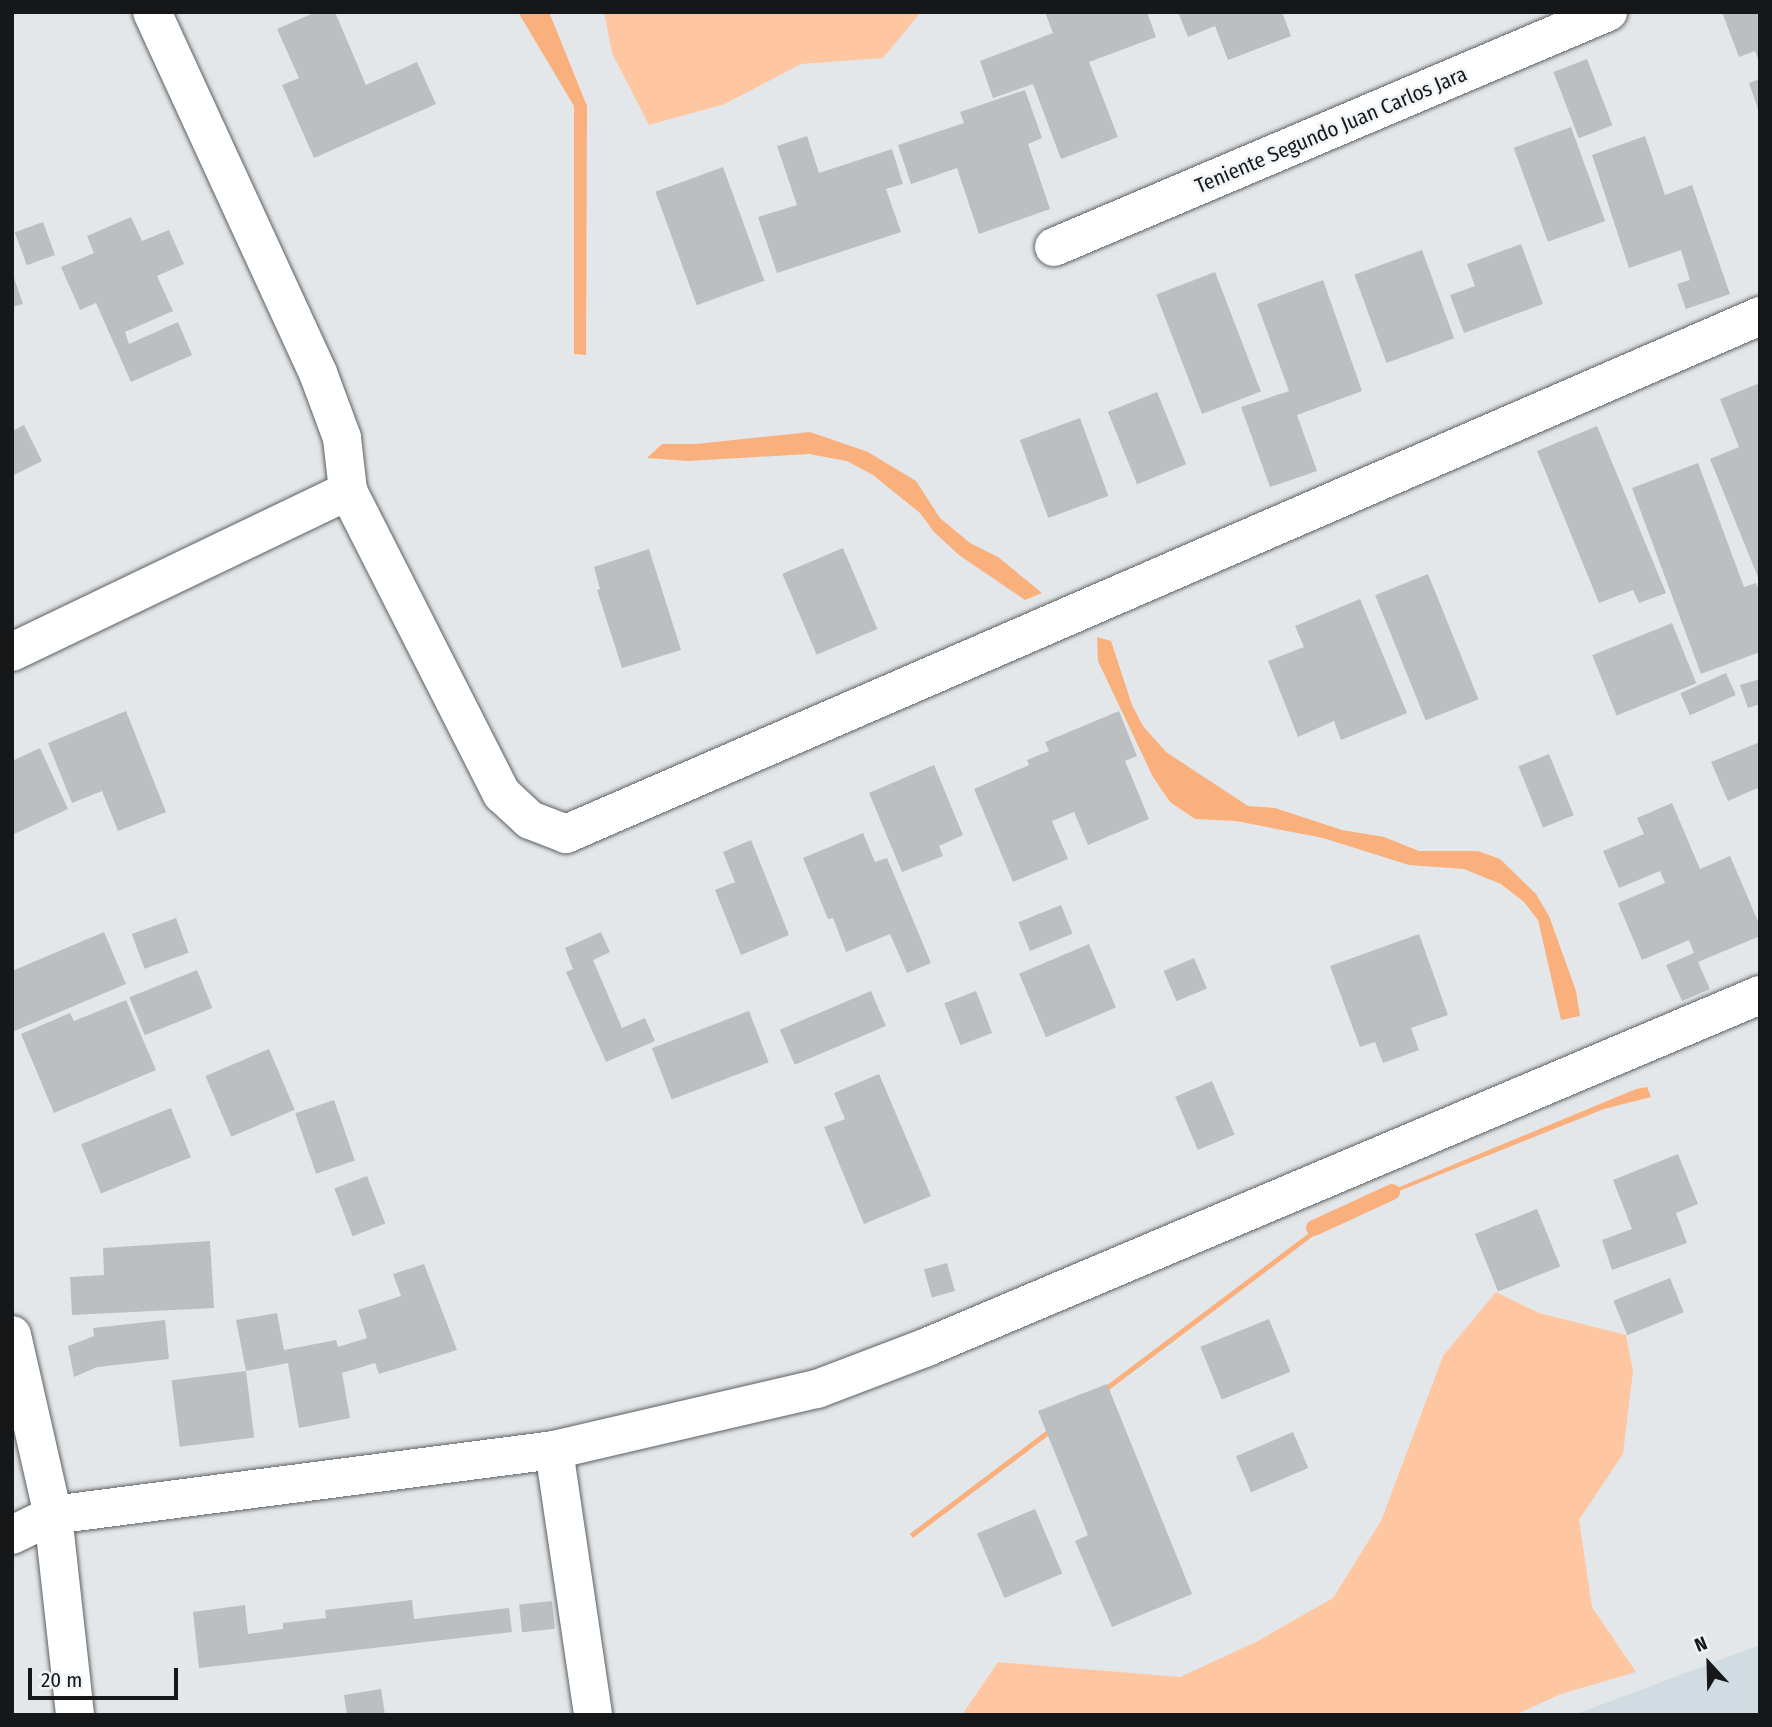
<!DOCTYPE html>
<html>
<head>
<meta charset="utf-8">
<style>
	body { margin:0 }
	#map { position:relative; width:1772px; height:1727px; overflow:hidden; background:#e3e7e9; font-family:"Fira Sans Condensed",sans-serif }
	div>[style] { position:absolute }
	.built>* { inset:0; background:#d1dbe2 }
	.green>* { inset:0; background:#ffc7a1 }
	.water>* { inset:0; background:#f9b07d; transform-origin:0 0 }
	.stream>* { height:16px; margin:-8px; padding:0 8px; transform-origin:8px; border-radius:8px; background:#f9b07d }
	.building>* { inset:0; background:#bcbfc1; transform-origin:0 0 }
	.roads { filter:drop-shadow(0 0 2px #5e6163) drop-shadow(0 0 2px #5e6163) }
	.minor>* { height:38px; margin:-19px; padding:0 19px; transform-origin:19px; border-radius:19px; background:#fff }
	span { translate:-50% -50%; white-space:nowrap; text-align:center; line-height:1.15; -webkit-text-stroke:5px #f0f4f6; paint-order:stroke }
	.street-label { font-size:21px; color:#161718 }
	.frame { position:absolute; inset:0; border:14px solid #161718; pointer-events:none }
	.north { position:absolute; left:1674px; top:1629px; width:70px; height:70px; -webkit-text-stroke:5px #f0f4f6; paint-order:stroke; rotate:338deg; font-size:19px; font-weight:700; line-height:28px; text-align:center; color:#161718 }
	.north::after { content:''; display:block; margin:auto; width:24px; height:32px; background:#161718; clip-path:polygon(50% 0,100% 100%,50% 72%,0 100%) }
	.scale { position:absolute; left:28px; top:1668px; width:150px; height:32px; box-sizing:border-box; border:4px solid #161718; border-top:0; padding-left:9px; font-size:21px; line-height:24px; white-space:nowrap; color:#161718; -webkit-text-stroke:5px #f0f4f6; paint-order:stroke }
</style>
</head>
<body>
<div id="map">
	<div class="built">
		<div style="clip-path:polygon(1760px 1645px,1760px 1715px,1574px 1715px)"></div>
	</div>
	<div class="green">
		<div style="clip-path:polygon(604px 12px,921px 12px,883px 58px,801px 64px,725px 104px,649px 125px,612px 53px)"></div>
		<div style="clip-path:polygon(1496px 1292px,1539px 1313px,1626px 1335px,1633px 1371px,1623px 1454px,1579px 1520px,1592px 1607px,1636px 1672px,1561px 1694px,1515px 1715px,962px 1715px,998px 1662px,1180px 1677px,1258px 1641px,1333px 1598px,1381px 1521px,1443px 1356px)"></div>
	</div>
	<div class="water">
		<div style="clip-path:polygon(518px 12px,549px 12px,587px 106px,586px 355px,574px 354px,574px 106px)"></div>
		<div style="clip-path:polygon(810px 432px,868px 452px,916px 481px,940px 518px,970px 543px,998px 557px,1042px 593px,1025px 600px,959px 555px,934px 532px,920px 513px,873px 475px,847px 461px,809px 454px,688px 461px,647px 458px,662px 444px,696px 444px)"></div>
		<div style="clip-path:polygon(1097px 637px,1111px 641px,1132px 705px,1143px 726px,1166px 752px,1248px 806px,1275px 808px,1342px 830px,1384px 837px,1419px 851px,1478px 851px,1500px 859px,1536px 894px,1549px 916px,1576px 991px,1580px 1016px,1561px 1020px,1538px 920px,1524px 902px,1501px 884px,1464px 869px,1409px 865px,1323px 838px,1236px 821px,1195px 819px,1170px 802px,1153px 777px,1098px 661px)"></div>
		<div style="clip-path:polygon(1647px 1087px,1651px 1097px,1604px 1109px,1374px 1201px,1373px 1198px,1636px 1089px)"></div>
		<div style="left:1329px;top:1218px;width:5px;height:525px;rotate:53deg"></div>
	</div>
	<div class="stream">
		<div style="left:1314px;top:1228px;width:86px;rotate:-24.8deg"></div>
	</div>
	<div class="building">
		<div style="clip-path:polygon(316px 12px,335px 12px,366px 85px,417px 62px,436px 104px,314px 158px,282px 85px,299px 78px,277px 29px)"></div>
		<div style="clip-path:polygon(1045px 12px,1147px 12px,1156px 37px,1089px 62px,1118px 137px,1061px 159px,1033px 84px,993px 98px,980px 61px,1053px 33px)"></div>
		<div style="clip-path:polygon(1178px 12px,1282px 12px,1291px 36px,1228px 60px,1215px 26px,1188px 37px)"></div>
		<div style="clip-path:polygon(1722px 12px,1760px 12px,1760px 64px,1755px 51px,1739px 57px)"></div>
		<div style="left:1587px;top:59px;width:71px;height:36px;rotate:69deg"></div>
		<div style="clip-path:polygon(1760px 79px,1760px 112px,1759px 112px,1749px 83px)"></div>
		<div style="clip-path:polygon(1025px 90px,1042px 138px,1028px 144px,1050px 209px,979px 234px,957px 168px,911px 184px,898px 145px,964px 123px,960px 112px)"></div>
		<div style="left:1571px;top:127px;width:100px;height:61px;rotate:70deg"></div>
		<div style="clip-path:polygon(807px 136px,819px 173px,892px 149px,903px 184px,886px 189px,901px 232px,777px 273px,758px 217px,797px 205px,777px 146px)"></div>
		<div style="clip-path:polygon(1645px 136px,1665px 195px,1692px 185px,1730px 294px,1686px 309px,1677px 284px,1690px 280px,1681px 250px,1629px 268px,1592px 155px)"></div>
		<div style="left:723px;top:167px;width:121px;height:72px;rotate:70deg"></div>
		<div style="clip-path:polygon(131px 217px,142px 241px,169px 230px,184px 264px,157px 276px,173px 311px,125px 332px,129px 344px,178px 322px,192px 355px,131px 382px,96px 303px,80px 310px,61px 267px,94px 253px,87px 236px)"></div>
		<div style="left:43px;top:222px;width:35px;height:30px;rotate:70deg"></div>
		<div style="clip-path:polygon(1521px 244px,1543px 304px,1464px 333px,1450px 295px,1475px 286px,1467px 264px)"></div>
		<div style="left:1422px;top:250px;width:94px;height:72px;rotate:70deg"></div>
		<div style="clip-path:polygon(12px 272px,23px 304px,12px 307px)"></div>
		<div style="left:1215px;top:272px;width:128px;height:63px;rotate:69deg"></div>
		<div style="clip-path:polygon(1323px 280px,1362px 391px,1297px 415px,1317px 471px,1270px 487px,1241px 407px,1289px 391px,1257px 304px)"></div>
		<div style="clip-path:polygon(1760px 383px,1760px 582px,1710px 459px,1739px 447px,1720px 399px)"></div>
		<div style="left:1157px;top:392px;width:78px;height:53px;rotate:68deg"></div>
		<div style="left:1080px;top:418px;width:83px;height:64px;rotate:70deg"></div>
		<div style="clip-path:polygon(24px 425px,42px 461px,12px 476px,12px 431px)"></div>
		<div style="clip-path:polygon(1597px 426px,1666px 593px,1639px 603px,1633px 590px,1599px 603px,1537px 451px)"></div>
		<div style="clip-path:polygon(1698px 463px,1744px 587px,1756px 583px,1760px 593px,1760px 652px,1701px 674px,1632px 488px)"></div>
		<div style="left:843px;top:548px;width:88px;height:66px;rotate:67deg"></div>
		<div style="clip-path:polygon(649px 549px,681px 650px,622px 668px,597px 590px,600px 589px,594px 567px)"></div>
		<div style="left:1428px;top:574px;width:135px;height:57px;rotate:68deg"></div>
		<div style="clip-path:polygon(1360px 599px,1407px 713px,1341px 740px,1334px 721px,1298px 737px,1268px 661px,1304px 647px,1295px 626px)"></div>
		<div style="left:1672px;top:623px;width:65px;height:86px;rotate:68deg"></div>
		<div style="left:1726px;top:673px;width:24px;height:50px;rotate:66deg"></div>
		<div style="clip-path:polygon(1760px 679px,1760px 704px,1748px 708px,1740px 685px)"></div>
		<div style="clip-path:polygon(126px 711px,166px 812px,118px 831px,102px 791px,72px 803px,48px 743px)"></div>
		<div style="clip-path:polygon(1119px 711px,1137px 756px,1125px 761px,1149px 819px,1088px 845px,1074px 812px,1052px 821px,1068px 859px,1013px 882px,974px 789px,1029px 765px,1027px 760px,1049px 751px,1045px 742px)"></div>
		<div style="clip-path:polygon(1760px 742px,1760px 787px,1728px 801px,1711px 762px)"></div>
		<div style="clip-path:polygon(40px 748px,68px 809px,12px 835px,12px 761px)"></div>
		<div style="left:1549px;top:754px;width:66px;height:33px;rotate:68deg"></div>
		<div style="clip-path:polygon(934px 765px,963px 835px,939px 846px,943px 856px,902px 872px,869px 793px)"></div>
		<div style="clip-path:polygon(1672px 803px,1700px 869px,1730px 856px,1760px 926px,1760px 936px,1698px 962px,1710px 989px,1682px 1001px,1666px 965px,1694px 953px,1689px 940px,1642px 960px,1618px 903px,1665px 883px,1660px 871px,1619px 888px,1603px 851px,1644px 834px,1637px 818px)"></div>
		<div style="clip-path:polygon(863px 833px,875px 862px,887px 858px,931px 963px,907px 973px,890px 934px,846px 952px,833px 918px,828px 919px,803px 858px)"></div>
		<div style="clip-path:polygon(751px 840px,789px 935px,741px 955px,715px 890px,735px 882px,723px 852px)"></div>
		<div style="left:1061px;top:905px;width:31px;height:46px;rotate:68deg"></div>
		<div style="left:176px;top:918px;width:37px;height:47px;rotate:70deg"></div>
		<div style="clip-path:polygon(104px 932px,126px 984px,12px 1032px,12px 971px)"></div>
		<div style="clip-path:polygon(601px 932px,610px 952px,593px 960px,622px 1028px,645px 1018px,655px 1041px,606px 1062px,566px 972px,573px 969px,565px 948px)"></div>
		<div style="clip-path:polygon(1419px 934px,1448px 1015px,1411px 1028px,1419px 1050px,1383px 1063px,1375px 1042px,1360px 1047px,1330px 966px)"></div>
		<div style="left:1089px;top:944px;width:69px;height:76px;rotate:67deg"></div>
		<div style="left:1194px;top:958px;width:33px;height:33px;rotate:67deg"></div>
		<div style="left:197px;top:970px;width:41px;height:73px;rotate:68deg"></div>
		<div style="left:871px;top:991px;width:38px;height:99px;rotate:67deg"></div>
		<div style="left:976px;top:991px;width:45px;height:34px;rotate:69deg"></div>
		<div style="clip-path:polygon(126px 1000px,156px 1070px,54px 1113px,21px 1034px,70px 1013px,74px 1021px)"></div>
		<div style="left:749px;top:1011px;width:55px;height:104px;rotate:69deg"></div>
		<div style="left:269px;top:1049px;width:66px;height:69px;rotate:67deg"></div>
		<div style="clip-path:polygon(879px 1074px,931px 1196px,864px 1224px,824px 1127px,845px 1119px,834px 1093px)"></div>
		<div style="left:1212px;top:1081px;width:58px;height:40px;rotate:67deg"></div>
		<div style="left:334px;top:1100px;width:64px;height:41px;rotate:71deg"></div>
		<div style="left:171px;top:1108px;width:53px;height:97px;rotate:68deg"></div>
		<div style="clip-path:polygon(1678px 1154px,1698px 1204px,1676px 1213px,1687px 1243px,1612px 1270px,1602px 1240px,1632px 1229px,1613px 1180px)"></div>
		<div style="left:367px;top:1176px;width:51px;height:35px;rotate:69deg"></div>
		<div style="left:1537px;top:1209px;width:62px;height:67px;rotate:68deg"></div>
		<div style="clip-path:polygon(210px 1241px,214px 1308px,72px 1315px,70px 1277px,104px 1275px,103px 1248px)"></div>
		<div style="left:947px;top:1263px;width:29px;height:24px;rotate:74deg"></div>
		<div style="clip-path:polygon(424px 1264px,457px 1350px,379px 1374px,375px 1363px,342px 1373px,350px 1418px,299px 1428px,288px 1363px,246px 1371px,236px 1320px,277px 1313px,284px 1350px,336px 1340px,338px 1347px,367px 1338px,358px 1310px,401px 1296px,393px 1274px)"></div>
		<div style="left:1670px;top:1278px;width:37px;height:61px;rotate:68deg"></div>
		<div style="left:1269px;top:1319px;width:57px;height:74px;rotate:68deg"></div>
		<div style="clip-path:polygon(165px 1320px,169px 1359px,97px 1367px,74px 1377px,68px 1346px,94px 1336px,93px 1328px)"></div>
		<div style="left:246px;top:1371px;width:67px;height:75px;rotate:83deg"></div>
		<div style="clip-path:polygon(1107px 1384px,1192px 1594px,1112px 1627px,1075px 1541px,1088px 1535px,1038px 1411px)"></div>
		<div style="left:1293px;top:1432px;width:39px;height:62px;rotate:67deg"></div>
		<div style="left:1035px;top:1509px;width:70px;height:63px;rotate:67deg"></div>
		<div style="clip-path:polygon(412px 1600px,414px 1619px,509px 1608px,512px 1632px,199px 1668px,193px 1612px,245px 1605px,248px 1634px,283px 1629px,283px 1623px,326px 1618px,325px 1610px)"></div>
		<div style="left:552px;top:1601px;width:28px;height:33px;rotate:84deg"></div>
		<div style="clip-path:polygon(381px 1689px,385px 1715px,347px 1715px,344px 1695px)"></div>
	</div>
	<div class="roads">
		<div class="minor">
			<div style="left:152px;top:12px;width:397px;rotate:65.3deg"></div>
			<div style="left:318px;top:373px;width:69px;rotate:69.7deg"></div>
			<div style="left:342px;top:438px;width:53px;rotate:83.5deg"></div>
			<div style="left:348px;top:491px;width:340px;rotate:63.1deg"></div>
			<div style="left:502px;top:794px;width:38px;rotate:43deg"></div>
			<div style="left:530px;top:820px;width:39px;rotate:21deg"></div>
			<div style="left:566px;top:834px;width:1302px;rotate:-23.45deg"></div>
			<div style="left:1054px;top:247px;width:602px;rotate:-22.99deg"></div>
			<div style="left:12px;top:652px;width:373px;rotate:-25.6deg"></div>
			<div style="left:12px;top:1335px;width:185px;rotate:77.2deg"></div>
			<div style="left:53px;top:1515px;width:201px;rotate:83.7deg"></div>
			<div style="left:554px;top:1450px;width:268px;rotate:81.6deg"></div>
			<div style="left:12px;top:1535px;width:46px;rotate:-26deg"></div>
			<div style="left:53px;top:1515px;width:505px;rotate:-7.39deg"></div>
			<div style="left:554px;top:1450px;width:270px;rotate:-13.1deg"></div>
			<div style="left:817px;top:1389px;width:118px;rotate:-20.9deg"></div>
			<div style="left:927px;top:1347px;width:904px;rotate:-22.91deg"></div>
		</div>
	</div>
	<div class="street-label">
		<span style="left:1331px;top:130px;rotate:-23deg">Teniente Segundo Juan Carlos Jara</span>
	</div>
	<div class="frame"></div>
	<div class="north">N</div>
	<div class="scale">20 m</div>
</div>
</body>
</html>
